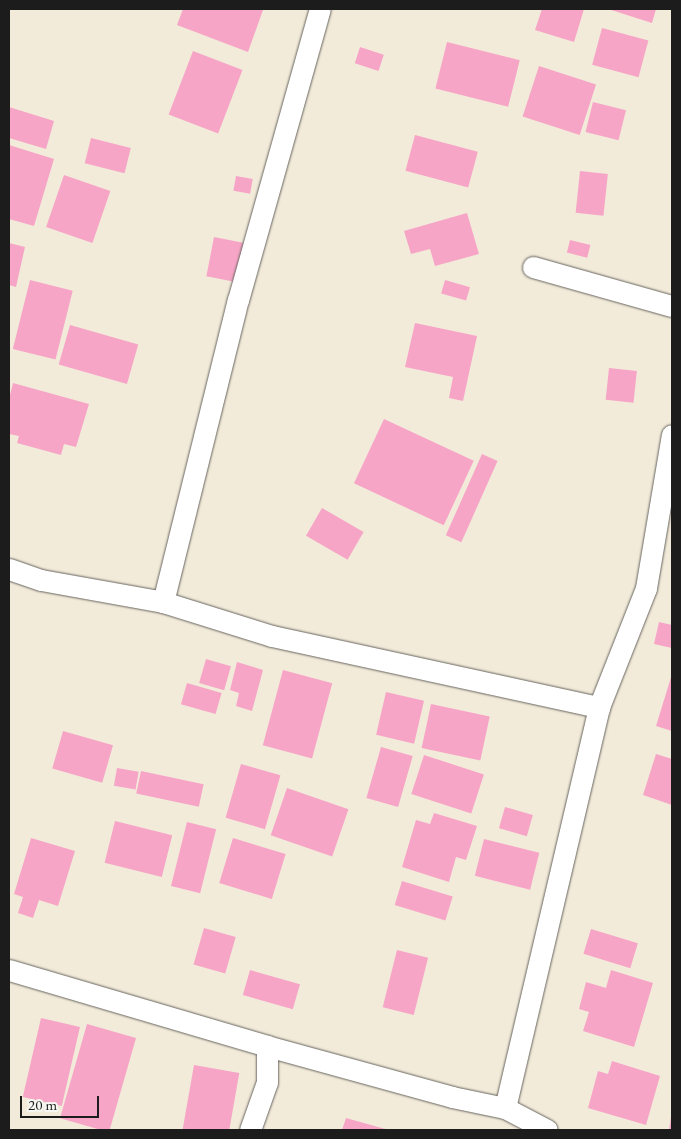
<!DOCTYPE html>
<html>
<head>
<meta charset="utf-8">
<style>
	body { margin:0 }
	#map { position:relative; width:681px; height:1139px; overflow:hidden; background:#f2ebda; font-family:"EB Garamond",serif }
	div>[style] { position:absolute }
	.building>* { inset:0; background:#f7a5c7; transform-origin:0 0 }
	.roads { filter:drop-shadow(0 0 1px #67645e) drop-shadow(0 0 1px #67645e) }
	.minor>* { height:21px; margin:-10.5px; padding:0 10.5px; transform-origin:10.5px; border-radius:10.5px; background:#fff }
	span { translate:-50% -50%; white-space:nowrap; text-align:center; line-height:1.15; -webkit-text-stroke:4px #f6f6f2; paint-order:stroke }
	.frame { position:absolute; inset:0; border:10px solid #1c1c1c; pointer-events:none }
	.scale { position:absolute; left:20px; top:1096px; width:79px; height:22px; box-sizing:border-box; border:2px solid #1c1c1c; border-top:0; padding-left:6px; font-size:15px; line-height:18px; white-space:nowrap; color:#1c1c1c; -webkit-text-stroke:4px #f6f6f2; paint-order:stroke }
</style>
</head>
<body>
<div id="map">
	<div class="building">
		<div style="clip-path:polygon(183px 9px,259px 9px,263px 10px,248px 52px,177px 25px)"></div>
		<div style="clip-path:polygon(542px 9px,584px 9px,574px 42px,535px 30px)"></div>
		<div style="clip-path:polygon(608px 9px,656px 9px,652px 23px)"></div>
		<div style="left:602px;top:28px;width:48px;height:38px;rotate:15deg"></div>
		<div style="left:447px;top:42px;width:75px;height:48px;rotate:14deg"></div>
		<div style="left:360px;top:47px;width:25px;height:17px;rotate:18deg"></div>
		<div style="left:193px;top:51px;width:53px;height:68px;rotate:21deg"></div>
		<div style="left:539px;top:66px;width:60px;height:53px;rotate:18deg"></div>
		<div style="left:593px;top:102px;width:34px;height:31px;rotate:14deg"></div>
		<div style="clip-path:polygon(9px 107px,54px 121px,46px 149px,9px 138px)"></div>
		<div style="left:415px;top:135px;width:65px;height:37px;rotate:15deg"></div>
		<div style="left:91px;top:138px;width:41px;height:26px;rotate:14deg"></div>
		<div style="clip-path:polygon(9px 145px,54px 159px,34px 226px,9px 219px)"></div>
		<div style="left:580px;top:171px;width:28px;height:42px;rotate:6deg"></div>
		<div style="left:64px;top:175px;width:49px;height:55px;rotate:19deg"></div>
		<div style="left:236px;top:176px;width:17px;height:15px;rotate:10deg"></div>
		<div style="clip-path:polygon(467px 213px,479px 254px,435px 266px,430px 249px,411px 254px,404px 231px)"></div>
		<div style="left:214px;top:237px;width:31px;height:40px;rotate:11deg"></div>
		<div style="left:570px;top:240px;width:21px;height:13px;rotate:14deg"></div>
		<div style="clip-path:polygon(9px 243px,25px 247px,16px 287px,9px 285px)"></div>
		<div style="left:30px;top:280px;width:44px;height:71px;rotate:14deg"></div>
		<div style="left:445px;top:280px;width:26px;height:14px;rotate:16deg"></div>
		<div style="clip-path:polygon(415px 323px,477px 336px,463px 401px,449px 398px,453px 377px,405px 367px)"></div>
		<div style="left:70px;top:325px;width:71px;height:41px;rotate:16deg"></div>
		<div style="left:609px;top:368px;width:28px;height:32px;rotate:6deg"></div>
		<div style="clip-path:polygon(13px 383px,89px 404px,76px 447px,64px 444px,61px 455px,17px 443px,19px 436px,9px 434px,9px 399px)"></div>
		<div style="left:384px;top:419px;width:99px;height:71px;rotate:25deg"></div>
		<div style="left:482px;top:454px;width:17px;height:89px;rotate:24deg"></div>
		<div style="left:322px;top:508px;width:48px;height:32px;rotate:30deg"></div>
		<div style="clip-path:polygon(659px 622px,672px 625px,672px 648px,654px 644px)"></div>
		<div style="left:206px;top:659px;width:26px;height:25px;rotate:16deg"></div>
		<div style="clip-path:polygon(237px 662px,263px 670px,252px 711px,236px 706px,239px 693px,230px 690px)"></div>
		<div style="left:283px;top:670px;width:51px;height:78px;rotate:15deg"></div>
		<div style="clip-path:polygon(672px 674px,672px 731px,656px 726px)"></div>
		<div style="left:187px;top:683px;width:36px;height:22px;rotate:16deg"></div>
		<div style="left:386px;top:692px;width:39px;height:44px;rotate:13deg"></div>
		<div style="left:431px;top:704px;width:60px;height:45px;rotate:12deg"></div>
		<div style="left:63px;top:731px;width:52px;height:39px;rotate:16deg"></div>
		<div style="left:381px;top:747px;width:33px;height:53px;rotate:16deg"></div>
		<div style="clip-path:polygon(656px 754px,672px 759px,672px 805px,643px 795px)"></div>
		<div style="left:424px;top:755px;width:63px;height:41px;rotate:18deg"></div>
		<div style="left:241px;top:764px;width:41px;height:56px;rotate:16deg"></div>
		<div style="left:117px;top:768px;width:22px;height:18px;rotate:10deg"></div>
		<div style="left:141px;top:771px;width:64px;height:23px;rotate:12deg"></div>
		<div style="left:287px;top:788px;width:65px;height:50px;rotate:19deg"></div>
		<div style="left:505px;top:807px;width:29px;height:22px;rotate:16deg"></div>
		<div style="clip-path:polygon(434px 813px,477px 826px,466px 860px,456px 857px,449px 882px,402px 867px,416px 820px,430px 824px)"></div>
		<div style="left:115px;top:821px;width:59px;height:43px;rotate:14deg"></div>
		<div style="left:187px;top:822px;width:30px;height:66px;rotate:14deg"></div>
		<div style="clip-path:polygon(31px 838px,75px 851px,58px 906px,39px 900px,33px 918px,18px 913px,23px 897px,14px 894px)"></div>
		<div style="left:233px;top:838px;width:55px;height:47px;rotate:17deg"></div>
		<div style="left:484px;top:839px;width:57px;height:38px;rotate:14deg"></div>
		<div style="left:402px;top:881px;width:53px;height:25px;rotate:17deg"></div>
		<div style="left:204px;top:928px;width:33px;height:38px;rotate:16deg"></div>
		<div style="left:591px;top:929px;width:49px;height:26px;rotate:17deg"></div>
		<div style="left:397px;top:950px;width:32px;height:59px;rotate:14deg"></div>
		<div style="left:250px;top:970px;width:52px;height:26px;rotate:16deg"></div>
		<div style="clip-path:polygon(611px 970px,653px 983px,634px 1047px,583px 1031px,589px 1012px,579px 1009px,586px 982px,606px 988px)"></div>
		<div style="left:41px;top:1018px;width:40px;height:81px;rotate:13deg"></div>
		<div style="left:87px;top:1024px;width:51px;height:98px;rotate:16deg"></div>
		<div style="clip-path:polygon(612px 1061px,660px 1076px,646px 1125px,588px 1108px,598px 1071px,608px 1074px)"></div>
		<div style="left:194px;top:1065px;width:46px;height:66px;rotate:10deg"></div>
		<div style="clip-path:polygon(671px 1117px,672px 1130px,669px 1130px)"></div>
		<div style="clip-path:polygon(346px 1118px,389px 1130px,342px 1130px)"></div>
	</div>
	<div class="roads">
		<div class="minor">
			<div style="left:533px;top:267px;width:144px;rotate:15.7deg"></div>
			<div style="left:9px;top:569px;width:34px;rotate:19deg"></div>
			<div style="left:41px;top:580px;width:124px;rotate:10.2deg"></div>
			<div style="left:163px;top:602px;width:114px;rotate:17.3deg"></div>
			<div style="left:272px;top:636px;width:335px;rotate:12.3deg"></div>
			<div style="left:163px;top:602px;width:311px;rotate:-76.1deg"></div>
			<div style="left:238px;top:300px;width:302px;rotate:-74.3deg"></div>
			<div style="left:9px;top:970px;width:269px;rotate:16.4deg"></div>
			<div style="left:267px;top:1046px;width:192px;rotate:15.4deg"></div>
			<div style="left:452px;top:1097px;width:54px;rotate:11.7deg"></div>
			<div style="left:505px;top:1108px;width:47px;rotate:27.6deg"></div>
			<div style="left:505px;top:1108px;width:412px;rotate:-76.8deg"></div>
			<div style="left:599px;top:707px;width:128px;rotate:-68.4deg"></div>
			<div style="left:646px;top:588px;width:155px;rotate:-80.4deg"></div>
			<div style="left:250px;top:1130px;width:51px;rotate:-70.5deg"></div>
			<div style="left:267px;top:1082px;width:36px;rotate:-90deg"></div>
		</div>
	</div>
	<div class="frame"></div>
	<div class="scale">20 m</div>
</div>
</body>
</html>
